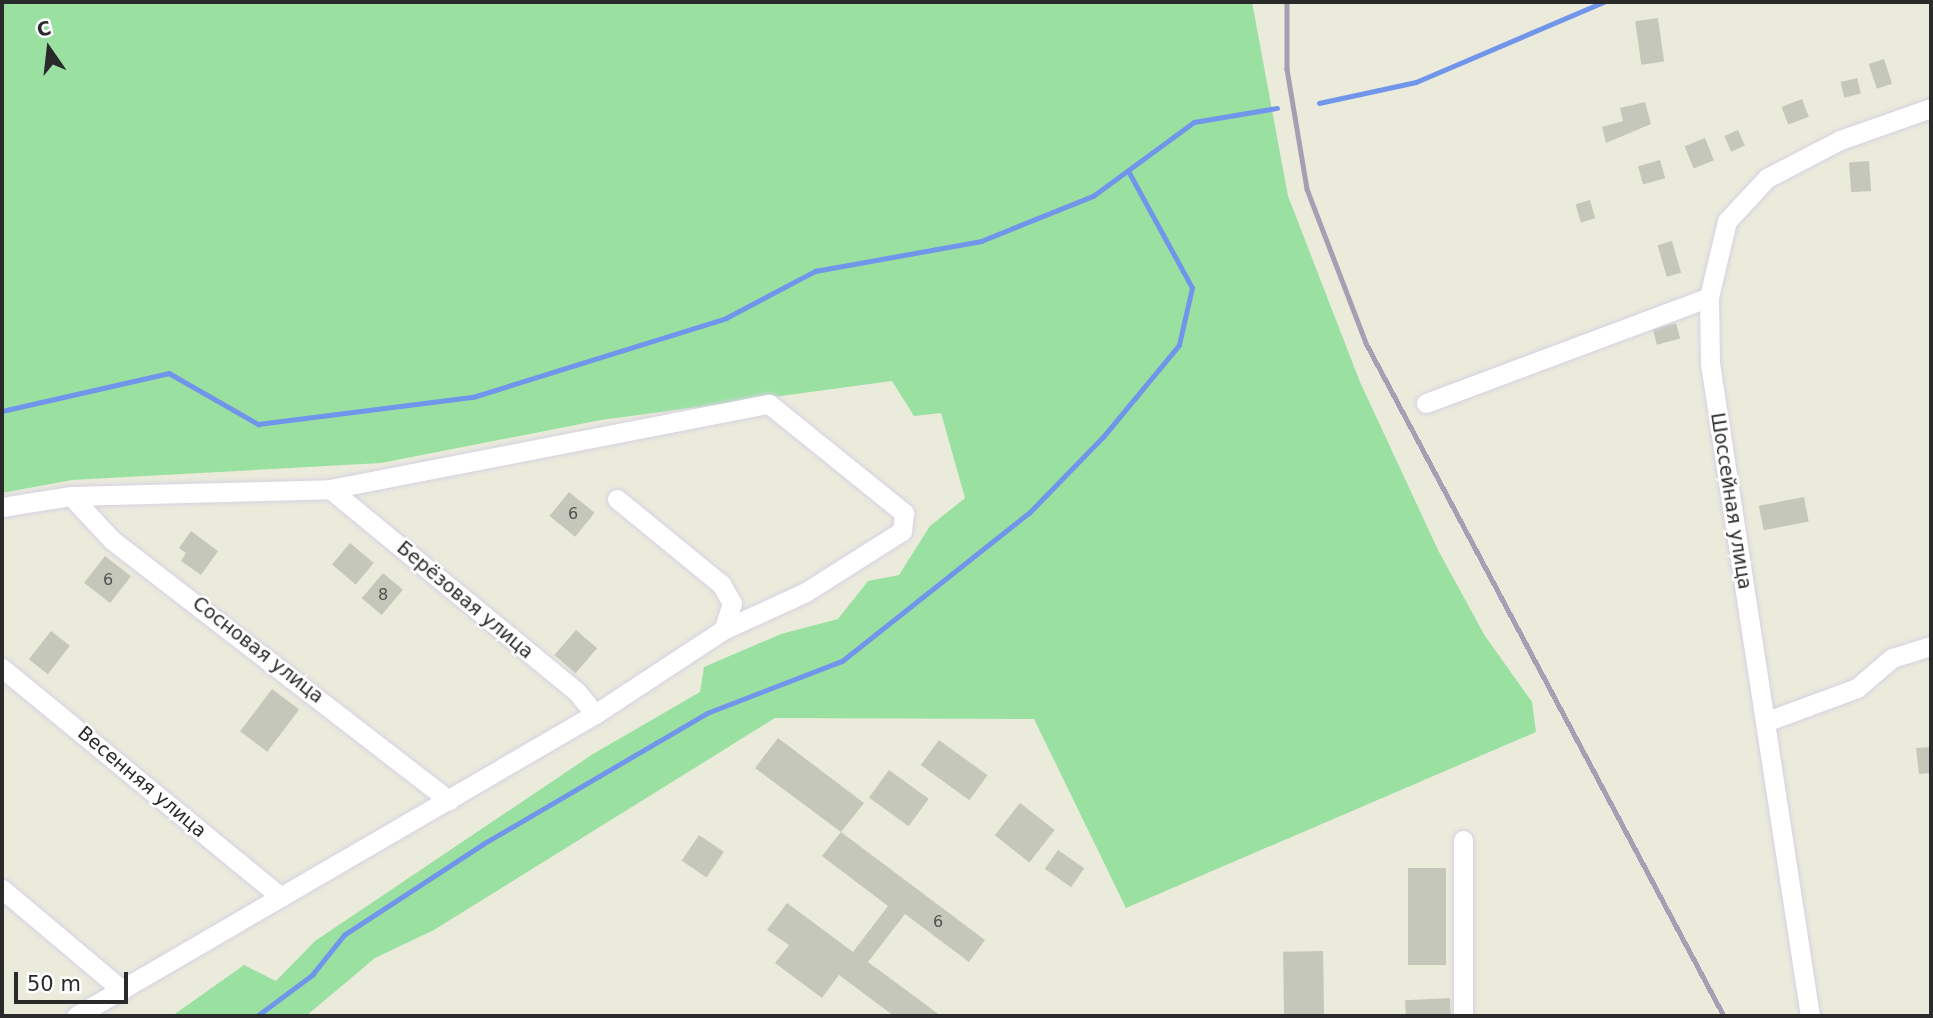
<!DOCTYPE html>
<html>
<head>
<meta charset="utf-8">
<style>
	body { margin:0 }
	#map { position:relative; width:1933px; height:1018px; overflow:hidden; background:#ebebdc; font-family:"DejaVu Sans",sans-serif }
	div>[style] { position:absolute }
	.green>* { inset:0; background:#9ae1a1 }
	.stream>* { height:4.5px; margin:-2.25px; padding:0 2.25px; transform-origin:2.25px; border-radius:2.25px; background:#7195eb }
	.building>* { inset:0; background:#c6c7bb; transform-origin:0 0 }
	.roads { filter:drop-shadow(0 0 2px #d5d1e2) drop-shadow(0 0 2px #d5d1e2) }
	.minor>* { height:19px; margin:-9.5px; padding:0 9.5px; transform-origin:9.5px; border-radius:9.5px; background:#fff }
	.rail>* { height:4.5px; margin:-2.25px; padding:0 2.25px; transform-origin:2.25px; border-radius:2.25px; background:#a59fb3 }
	span { translate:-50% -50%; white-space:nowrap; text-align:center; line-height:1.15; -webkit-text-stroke:5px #fff; paint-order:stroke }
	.number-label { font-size:16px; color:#51514e }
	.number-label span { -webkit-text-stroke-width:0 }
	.street-label { font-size:19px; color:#2a2a2a }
	.frame { position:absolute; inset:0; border:4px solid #2a2a2a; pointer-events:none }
	.north { position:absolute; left:14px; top:14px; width:70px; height:70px; -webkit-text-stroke:5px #fff; paint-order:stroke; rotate:346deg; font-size:19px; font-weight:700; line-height:28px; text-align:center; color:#2a2a2a }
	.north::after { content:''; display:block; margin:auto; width:24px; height:32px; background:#2a2a2a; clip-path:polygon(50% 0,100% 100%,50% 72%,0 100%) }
	.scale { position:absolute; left:14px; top:972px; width:114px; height:32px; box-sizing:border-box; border:4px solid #2a2a2a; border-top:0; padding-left:9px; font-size:21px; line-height:24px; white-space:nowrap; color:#2a2a2a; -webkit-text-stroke:5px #fff; paint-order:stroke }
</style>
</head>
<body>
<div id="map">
	<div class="green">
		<div style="clip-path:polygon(2px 2px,1252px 2px,1288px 196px,1360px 382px,1438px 550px,1485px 636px,1532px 702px,1536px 732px,1126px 908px,1034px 719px,775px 718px,434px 930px,375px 958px,306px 1016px,172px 1016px,244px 965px,276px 981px,315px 941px,593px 754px,700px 692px,704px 667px,781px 634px,838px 619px,868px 581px,899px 575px,930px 526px,965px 498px,941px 413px,914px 416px,892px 381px,601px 420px,381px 463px,72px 480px,2px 493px)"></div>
	</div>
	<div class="stream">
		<div style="left:1319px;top:103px;width:99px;rotate:-12.2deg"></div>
		<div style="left:1416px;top:82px;width:204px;rotate:-23.1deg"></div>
		<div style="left:2px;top:411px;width:171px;rotate:-12.8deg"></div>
		<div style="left:169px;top:373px;width:103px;rotate:29.8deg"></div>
		<div style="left:258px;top:424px;width:217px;rotate:-7.2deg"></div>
		<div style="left:473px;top:397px;width:265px;rotate:-17.3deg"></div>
		<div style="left:726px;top:318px;width:101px;rotate:-27.8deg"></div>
		<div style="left:815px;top:271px;width:169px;rotate:-10.2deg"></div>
		<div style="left:981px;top:241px;width:121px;rotate:-21.9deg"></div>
		<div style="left:1093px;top:196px;width:125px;rotate:-36.2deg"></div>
		<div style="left:1194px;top:122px;width:84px;rotate:-9.6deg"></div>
		<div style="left:257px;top:1016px;width:69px;rotate:-36.7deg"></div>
		<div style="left:312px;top:975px;width:51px;rotate:-51.3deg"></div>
		<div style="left:344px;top:935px;width:166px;rotate:-33.2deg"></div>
		<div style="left:483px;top:844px;width:259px;rotate:-30.3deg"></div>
		<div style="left:707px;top:713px;width:145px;rotate:-21.1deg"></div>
		<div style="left:842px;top:661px;width:238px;rotate:-38.4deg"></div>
		<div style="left:1029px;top:513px;width:106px;rotate:-45.8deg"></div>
		<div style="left:1103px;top:437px;width:119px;rotate:-50.4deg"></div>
		<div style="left:1179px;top:345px;width:58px;rotate:-77.2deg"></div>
		<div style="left:1192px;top:288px;width:133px;rotate:-118.7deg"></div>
	</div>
	<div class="building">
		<div style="left:1658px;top:18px;width:44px;height:23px;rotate:82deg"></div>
		<div style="left:1884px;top:59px;width:26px;height:16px;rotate:72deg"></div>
		<div style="left:1857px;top:78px;width:16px;height:17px;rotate:76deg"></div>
		<div style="left:1802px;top:99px;width:19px;height:22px;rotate:69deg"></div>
		<div style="clip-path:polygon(1645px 102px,1651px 124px,1606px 143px,1602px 127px,1623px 121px,1620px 108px)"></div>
		<div style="left:1738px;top:130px;width:17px;height:15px;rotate:66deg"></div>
		<div style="left:1705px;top:138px;width:24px;height:22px;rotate:68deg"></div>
		<div style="left:1660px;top:160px;width:19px;height:23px;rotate:74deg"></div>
		<div style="left:1869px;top:161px;width:30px;height:20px;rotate:86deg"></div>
		<div style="left:1590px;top:200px;width:19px;height:15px;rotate:74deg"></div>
		<div style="left:1672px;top:241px;width:33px;height:15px;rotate:74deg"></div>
		<div style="left:1676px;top:323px;width:16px;height:24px;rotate:75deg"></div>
		<div style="left:569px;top:492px;width:33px;height:31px;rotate:39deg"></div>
		<div style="left:1804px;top:497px;width:25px;height:46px;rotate:79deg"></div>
		<div style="clip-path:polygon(191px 531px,218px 551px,201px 575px,181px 561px,186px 553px,179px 548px)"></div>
		<div style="left:350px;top:543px;width:31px;height:28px;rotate:40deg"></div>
		<div style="left:105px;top:556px;width:33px;height:34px;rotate:38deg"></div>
		<div style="left:383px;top:573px;width:26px;height:33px;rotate:40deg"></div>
		<div style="left:576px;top:630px;width:28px;height:33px;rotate:41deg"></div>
		<div style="left:51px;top:631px;width:24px;height:36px;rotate:38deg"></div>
		<div style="left:272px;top:689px;width:34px;height:53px;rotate:37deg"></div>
		<div style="clip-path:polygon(778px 738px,864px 803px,841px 832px,985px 940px,969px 962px,905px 914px,868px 962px,941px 1016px,894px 1016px,839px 975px,822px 998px,775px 963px,789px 945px,767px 930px,787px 903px,853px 952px,888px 906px,822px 856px,841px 832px,755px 768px)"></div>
		<div style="left:939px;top:740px;width:60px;height:31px;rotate:36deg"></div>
		<div style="clip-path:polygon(1931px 747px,1931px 773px,1919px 774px,1916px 748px)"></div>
		<div style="left:889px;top:770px;width:49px;height:34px;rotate:36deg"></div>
		<div style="left:1020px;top:803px;width:44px;height:41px;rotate:38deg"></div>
		<div style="left:699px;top:835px;width:30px;height:31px;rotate:34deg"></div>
		<div style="left:1058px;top:850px;width:32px;height:23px;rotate:35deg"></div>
		<div style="left:1408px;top:868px;width:38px;height:97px"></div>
		<div style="left:1323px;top:951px;width:65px;height:40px;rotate:89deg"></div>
		<div style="left:1450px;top:998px;width:18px;height:45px;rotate:87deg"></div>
	</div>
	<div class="roads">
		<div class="minor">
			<div style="left:1426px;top:403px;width:302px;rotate:-20.5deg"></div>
			<div style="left:330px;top:489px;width:320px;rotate:39.4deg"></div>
			<div style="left:577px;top:692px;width:28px;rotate:51deg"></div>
			<div style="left:71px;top:496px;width:60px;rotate:47deg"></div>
			<div style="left:112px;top:540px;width:426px;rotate:37.7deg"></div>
			<div style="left:617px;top:499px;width:134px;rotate:39.3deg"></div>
			<div style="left:721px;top:584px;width:22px;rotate:60deg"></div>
			<div style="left:732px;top:603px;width:28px;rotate:108deg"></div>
			<div style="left:2px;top:507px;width:70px;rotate:-9.1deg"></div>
			<div style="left:71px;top:496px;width:259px;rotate:-1.5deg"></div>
			<div style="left:330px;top:489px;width:447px;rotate:-11deg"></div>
			<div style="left:769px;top:404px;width:174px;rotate:38.9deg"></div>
			<div style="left:904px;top:513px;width:18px;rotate:96deg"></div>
			<div style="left:902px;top:531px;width:114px;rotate:147.6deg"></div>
			<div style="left:806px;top:592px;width:91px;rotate:155.4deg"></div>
			<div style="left:723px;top:630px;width:153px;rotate:146.7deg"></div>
			<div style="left:595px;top:714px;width:600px;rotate:149.81deg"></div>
			<div style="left:2px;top:668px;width:361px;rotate:39.4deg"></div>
			<div style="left:1765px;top:722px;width:98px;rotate:-20.3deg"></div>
			<div style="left:1857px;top:688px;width:46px;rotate:-40.6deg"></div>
			<div style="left:1892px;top:658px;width:41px;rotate:-17.1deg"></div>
			<div style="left:2px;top:889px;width:157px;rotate:40.1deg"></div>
			<div style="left:1463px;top:1016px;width:176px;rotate:-90deg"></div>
			<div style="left:1810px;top:1016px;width:661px;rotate:-98.71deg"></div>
			<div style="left:1710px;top:363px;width:66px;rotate:-90.9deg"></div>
			<div style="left:1709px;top:297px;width:78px;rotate:-76.7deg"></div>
			<div style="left:1727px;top:221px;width:59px;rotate:-47.1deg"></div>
			<div style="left:1767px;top:178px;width:82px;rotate:-27.5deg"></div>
			<div style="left:1840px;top:140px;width:96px;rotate:-19.4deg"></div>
		</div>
	</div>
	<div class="rail">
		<div style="left:1287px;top:2px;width:67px;rotate:90deg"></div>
		<div style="left:1287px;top:69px;width:122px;rotate:80.5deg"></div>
		<div style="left:1307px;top:189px;width:165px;rotate:69deg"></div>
		<div style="left:1366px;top:343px;width:762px;rotate:61.99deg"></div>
	</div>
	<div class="number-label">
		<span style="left:573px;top:514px">6</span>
		<span style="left:108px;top:580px">6</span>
		<span style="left:383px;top:595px">8</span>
		<span style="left:938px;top:922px">6</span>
	</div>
	<div class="street-label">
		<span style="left:1731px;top:501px;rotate:81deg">Шоссейная улица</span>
		<span style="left:465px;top:600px;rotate:40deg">Берёзовая улица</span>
		<span style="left:258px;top:650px;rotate:38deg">Сосновая улица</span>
		<span style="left:142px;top:782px;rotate:40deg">Весенняя улица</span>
	</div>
	<div class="frame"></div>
	<div class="north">С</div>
	<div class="scale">50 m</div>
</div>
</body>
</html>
